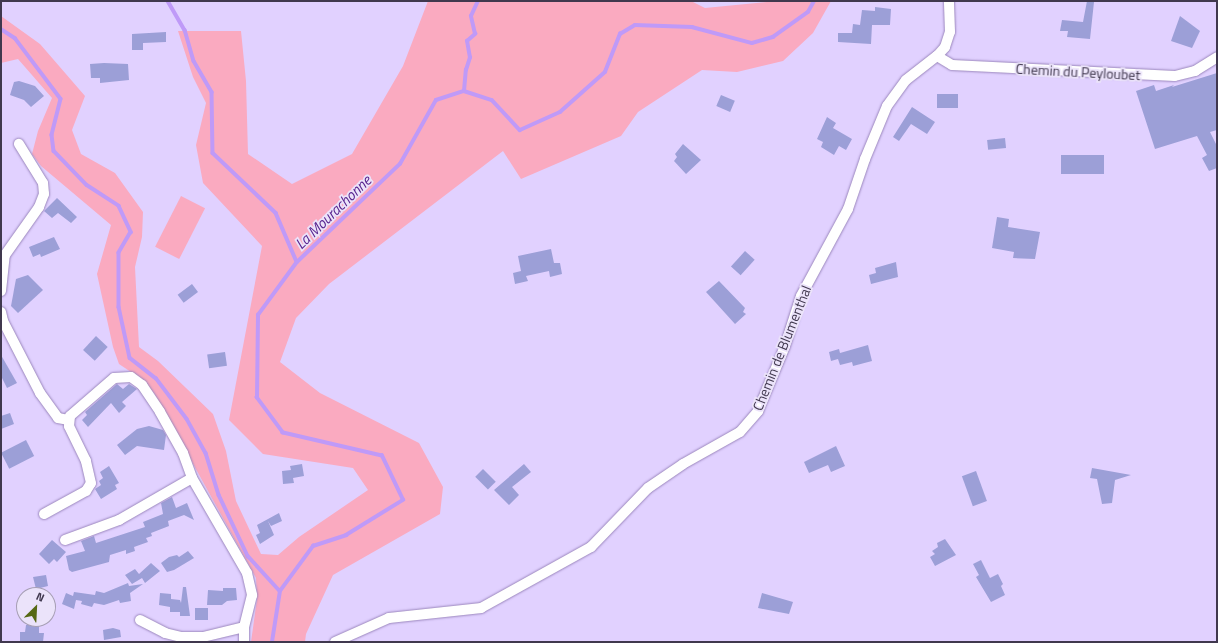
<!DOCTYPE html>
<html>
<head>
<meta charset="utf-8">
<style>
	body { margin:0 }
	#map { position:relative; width:1218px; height:643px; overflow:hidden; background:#e1d1ff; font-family:"Titillium Web",sans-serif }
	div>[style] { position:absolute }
	.green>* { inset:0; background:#faaac0; transform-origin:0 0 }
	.stream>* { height:3.5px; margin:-1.75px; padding:0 1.75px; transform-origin:1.75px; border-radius:1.75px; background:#bf9af8 }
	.building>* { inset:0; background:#9c9fd7; transform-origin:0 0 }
	.roads { filter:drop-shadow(0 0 1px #9b87bd) drop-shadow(0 0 1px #9b87bd) }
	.street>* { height:10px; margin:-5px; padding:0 5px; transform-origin:5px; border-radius:5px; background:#fff }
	span { translate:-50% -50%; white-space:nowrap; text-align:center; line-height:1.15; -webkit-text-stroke:3.5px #ebe3fa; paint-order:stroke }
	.street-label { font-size:14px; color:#40384e }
	.water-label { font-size:15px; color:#57228e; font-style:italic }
	.frame { position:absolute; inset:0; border:2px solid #40384e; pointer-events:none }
	.north { position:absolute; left:16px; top:587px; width:40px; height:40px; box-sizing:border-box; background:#ebe3fa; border:1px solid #a79fb5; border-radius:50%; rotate:24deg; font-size:11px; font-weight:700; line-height:16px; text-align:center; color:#40384e }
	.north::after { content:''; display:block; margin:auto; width:14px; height:18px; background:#576915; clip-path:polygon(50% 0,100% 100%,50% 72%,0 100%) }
</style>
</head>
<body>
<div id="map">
	<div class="green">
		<div style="clip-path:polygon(428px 1px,691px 1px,705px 8px,776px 1px,831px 1px,813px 33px,783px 61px,737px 72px,702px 70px,638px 112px,621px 136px,521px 179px,503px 151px,329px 284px,296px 318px,280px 362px,320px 393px,419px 443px,443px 487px,440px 514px,333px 575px,306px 634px,305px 642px,251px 642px,257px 599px,256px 578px,154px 393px,140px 378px,119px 364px,113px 347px,97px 274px,111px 225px,41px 166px,32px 154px,38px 131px,52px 98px,18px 59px,1px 63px,1px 16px,40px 44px,85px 96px,72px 130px,81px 154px,115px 173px,143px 212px,142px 237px,135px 267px,139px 347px,158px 361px,213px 414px,226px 451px,236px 501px,261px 554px,278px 555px,299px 537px,368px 490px,353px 468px,263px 454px,229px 420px,262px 246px,203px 183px,196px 145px,206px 103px,193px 77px,178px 31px,241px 31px,246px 81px,248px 154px,292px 184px,352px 154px,403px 66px)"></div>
		<div style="left:181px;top:196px;width:27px;height:57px;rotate:27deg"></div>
	</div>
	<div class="stream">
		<div style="left:168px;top:1px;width:34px;rotate:60deg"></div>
		<div style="left:185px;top:30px;width:32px;rotate:74deg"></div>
		<div style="left:194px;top:61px;width:36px;rotate:60deg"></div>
		<div style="left:212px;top:92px;width:61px;rotate:89.1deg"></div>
		<div style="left:213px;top:153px;width:87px;rotate:43.6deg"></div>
		<div style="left:276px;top:213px;width:53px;rotate:66.8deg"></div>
		<div style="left:1px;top:29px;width:17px;rotate:33deg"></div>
		<div style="left:15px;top:38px;width:76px;rotate:53deg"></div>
		<div style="left:61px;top:99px;width:37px;rotate:104deg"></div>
		<div style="left:52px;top:135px;width:16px;rotate:83deg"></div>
		<div style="left:54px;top:151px;width:47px;rotate:45.9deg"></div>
		<div style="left:87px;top:185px;width:38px;rotate:33deg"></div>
		<div style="left:119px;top:206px;width:29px;rotate:65deg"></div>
		<div style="left:131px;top:232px;width:24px;rotate:120deg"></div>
		<div style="left:119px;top:253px;width:54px;rotate:90deg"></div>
		<div style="left:119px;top:307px;width:52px;rotate:77.8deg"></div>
		<div style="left:130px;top:358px;width:33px;rotate:38deg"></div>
		<div style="left:156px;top:378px;width:51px;rotate:52.9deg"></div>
		<div style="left:187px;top:419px;width:39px;rotate:61deg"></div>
		<div style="left:206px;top:453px;width:44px;rotate:72.8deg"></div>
		<div style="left:219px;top:495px;width:68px;rotate:64.6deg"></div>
		<div style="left:248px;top:556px;width:47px;rotate:47.6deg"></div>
		<div style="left:464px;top:91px;width:21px;rotate:-85deg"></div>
		<div style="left:466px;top:70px;width:13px;rotate:-72deg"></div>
		<div style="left:470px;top:58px;width:17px;rotate:-100deg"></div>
		<div style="left:467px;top:41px;width:11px;rotate:-41deg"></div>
		<div style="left:475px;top:34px;width:18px;rotate:-103deg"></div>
		<div style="left:471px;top:16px;width:17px;rotate:-65deg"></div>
		<div style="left:272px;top:642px;width:52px;rotate:-81.1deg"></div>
		<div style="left:280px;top:591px;width:56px;rotate:-53.7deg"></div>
		<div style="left:313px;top:546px;width:35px;rotate:-18deg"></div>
		<div style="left:346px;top:535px;width:67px;rotate:-31.6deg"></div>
		<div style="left:403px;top:500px;width:49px;rotate:-115.5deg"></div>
		<div style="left:382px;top:456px;width:102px;rotate:-166.9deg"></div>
		<div style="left:283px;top:433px;width:44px;rotate:-126.6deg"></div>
		<div style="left:257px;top:398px;width:83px;rotate:-89.3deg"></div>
		<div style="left:258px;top:315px;width:66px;rotate:-53.7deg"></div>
		<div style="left:297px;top:262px;width:142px;rotate:-43.6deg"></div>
		<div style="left:400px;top:164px;width:73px;rotate:-60.6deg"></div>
		<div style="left:436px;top:100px;width:29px;rotate:-18deg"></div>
		<div style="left:464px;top:91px;width:29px;rotate:18deg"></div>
		<div style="left:492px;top:100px;width:41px;rotate:47deg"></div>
		<div style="left:520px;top:130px;width:44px;rotate:-24.2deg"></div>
		<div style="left:560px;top:112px;width:60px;rotate:-41.6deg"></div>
		<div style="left:605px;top:72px;width:41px;rotate:-68.5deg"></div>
		<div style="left:620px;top:34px;width:17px;rotate:-31deg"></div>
		<div style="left:635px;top:25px;width:57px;rotate:2deg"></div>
		<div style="left:692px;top:27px;width:62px;rotate:14.9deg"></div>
		<div style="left:752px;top:43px;width:22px;rotate:-16deg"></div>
		<div style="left:773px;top:37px;width:43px;rotate:-35.5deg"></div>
		<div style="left:808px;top:12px;width:13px;rotate:-61deg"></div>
	</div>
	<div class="building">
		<div style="clip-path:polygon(1087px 1px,1094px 2px,1090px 39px,1067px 37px,1068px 31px,1060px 31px,1062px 20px,1083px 22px)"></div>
		<div style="clip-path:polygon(875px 7px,891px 9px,890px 25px,872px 25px,871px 44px,838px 42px,838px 33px,852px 33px,853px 24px,860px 25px,862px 10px,875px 11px)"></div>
		<div style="clip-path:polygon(1180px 16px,1200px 31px,1192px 48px,1171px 41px)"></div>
		<div style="clip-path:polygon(166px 32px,166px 42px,143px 43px,143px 50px,132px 50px,132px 34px)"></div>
		<div style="clip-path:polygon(104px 63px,128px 64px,129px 80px,100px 83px,100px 78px,91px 78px,90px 64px)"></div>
		<div style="clip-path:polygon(1217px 73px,1217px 130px,1210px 132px,1217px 146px,1217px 168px,1209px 171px,1202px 158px,1207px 155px,1197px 136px,1155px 149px,1136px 91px,1154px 85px,1156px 91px,1174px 85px,1172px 87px)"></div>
		<div style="clip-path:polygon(19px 81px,35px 86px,44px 96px,31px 107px,24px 100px,10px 95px,14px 82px)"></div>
		<div style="left:937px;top:94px;width:21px;height:14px"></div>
		<div style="left:721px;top:95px;width:15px;height:12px;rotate:23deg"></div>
		<div style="clip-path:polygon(912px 107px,935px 122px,927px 134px,911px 124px,899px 141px,893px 137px)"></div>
		<div style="clip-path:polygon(827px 117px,836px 123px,833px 128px,852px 139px,846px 150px,839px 146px,834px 155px,821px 147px,823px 142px,817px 139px)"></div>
		<div style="left:1005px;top:138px;width:10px;height:18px;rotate:84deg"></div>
		<div style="clip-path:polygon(683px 144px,701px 160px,686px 174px,674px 161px,677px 157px,675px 154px)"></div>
		<div style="left:1061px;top:155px;width:43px;height:19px"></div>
		<div style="clip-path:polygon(57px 198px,77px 217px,71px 223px,58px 213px,52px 218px,44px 211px)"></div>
		<div style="clip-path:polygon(997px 217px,1009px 219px,1008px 227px,1040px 232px,1035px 259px,1013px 258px,1014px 252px,992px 248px)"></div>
		<div style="clip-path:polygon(54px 237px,60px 249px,41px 257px,40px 254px,33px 257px,29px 247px)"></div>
		<div style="clip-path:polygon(551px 249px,554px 263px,560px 263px,562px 274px,550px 277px,549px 271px,526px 276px,528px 281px,515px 284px,513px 273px,521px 271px,518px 256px)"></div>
		<div style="left:745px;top:251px;width:13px;height:21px;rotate:42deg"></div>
		<div style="clip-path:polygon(896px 262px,898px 277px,871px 284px,869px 275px,876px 273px,875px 268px)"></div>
		<div style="clip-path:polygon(28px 275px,43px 290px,18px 313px,11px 306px,16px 279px)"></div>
		<div style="clip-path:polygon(719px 281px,745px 308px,743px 312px,746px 314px,735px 324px,706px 292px)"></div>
		<div style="left:192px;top:284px;width:10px;height:18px;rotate:53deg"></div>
		<div style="left:96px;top:336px;width:16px;height:19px;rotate:43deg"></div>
		<div style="clip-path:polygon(868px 345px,872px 361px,853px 366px,852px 362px,840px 365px,838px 359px,831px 361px,829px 352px,839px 349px,840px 353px)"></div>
		<div style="left:225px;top:352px;width:14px;height:18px;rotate:82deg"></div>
		<div style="clip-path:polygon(1px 355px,17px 383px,7px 388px,1px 376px)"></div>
		<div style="clip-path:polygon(117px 384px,123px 389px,129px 384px,137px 389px,122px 402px,126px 406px,119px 413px,111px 403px,88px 427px,82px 420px,87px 415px,85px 412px)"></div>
		<div style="clip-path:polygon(10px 413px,14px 424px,1px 429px,1px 416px)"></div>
		<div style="clip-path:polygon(149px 426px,163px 430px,166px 435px,164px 450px,137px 446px,125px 455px,117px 445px,137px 429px)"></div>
		<div style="left:26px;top:440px;width:18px;height:28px;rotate:63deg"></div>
		<div style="clip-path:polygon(836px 446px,845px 466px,831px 472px,828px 465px,809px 473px,804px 462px)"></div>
		<div style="clip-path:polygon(302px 464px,304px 476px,293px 478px,294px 483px,283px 484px,282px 471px,291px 470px,290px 466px)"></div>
		<div style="clip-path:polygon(524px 464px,531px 472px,512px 487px,519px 495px,509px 505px,494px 490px)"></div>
		<div style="clip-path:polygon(109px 466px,119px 483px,115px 485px,117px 489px,101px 499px,95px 489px,101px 485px,99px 481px,103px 478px,100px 472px)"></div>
		<div style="clip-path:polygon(1092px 468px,1131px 475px,1115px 480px,1112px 503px,1102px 504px,1097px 479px,1090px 478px)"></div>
		<div style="left:483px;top:469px;width:18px;height:11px;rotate:45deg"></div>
		<div style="left:976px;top:471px;width:32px;height:15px;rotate:70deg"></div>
		<div style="clip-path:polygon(172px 497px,176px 508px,187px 503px,194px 520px,184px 515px,168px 521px,169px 526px,151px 533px,152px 536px,146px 538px,148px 542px,134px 547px,135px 551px,126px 554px,126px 550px,110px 555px,109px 562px,72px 572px,69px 570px,66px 556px,85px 551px,81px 541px,94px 536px,96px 543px,145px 527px,143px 522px,163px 514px,161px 503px)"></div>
		<div style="clip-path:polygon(279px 513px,282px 521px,271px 526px,268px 521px,274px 535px,260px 544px,256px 535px,260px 533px,257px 525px)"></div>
		<div style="clip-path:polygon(945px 539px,956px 555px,935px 566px,930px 557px,935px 554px,932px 551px,938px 547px,937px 543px)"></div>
		<div style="clip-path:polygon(52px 540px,66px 552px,57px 562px,54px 559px,49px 564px,39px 554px)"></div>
		<div style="clip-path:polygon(188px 551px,194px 558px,174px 570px,167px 572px,161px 563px,169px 557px,177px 555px,179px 557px)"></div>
		<div style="clip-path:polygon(981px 560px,990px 578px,998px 574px,1003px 584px,1001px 586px,1005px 595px,991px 602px,976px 577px,979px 575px,973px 564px)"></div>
		<div style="clip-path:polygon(151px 563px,160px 571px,145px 583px,142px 578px,132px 584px,125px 575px,135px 569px,139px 574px)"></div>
		<div style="clip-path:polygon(46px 575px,48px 586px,36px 589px,33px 577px)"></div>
		<div style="clip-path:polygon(128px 583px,129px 586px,143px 584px,130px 593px,131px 601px,120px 603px,119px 600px,104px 605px,94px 603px,92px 607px,81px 604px,82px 601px,76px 600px,74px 609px,62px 604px,66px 593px,73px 596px,74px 592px,95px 595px,96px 591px,104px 593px)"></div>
		<div style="clip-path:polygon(183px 587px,186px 587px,190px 616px,180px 616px,180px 612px,170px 612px,170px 607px,159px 605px,160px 593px,171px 594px,171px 599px,180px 600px,181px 603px)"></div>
		<div style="clip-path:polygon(223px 588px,236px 588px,237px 600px,227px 601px,222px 605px,207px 605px,208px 590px,223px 591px)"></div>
		<div style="clip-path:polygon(762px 593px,793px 602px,789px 614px,758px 608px)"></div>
		<div style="left:208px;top:608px;width:12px;height:13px;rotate:90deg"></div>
		<div style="clip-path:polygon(26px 625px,39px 625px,39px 633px,44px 633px,43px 642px,20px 642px,20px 632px,25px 632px)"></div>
		<div style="clip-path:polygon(113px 628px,120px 630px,121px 637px,104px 640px,103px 630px)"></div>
	</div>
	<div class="roads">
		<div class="street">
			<div style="left:937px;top:56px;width:17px;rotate:31deg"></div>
			<div style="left:952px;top:65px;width:223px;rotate:2.8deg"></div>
			<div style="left:1175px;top:76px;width:21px;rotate:-14deg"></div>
			<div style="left:1195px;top:71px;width:26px;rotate:-32deg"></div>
			<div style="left:1px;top:291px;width:36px;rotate:-84deg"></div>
			<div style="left:5px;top:255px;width:59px;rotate:-54.7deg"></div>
			<div style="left:39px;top:207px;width:14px;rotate:-69deg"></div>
			<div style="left:44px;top:194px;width:11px;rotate:-95deg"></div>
			<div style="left:43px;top:183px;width:46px;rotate:-121.6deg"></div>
			<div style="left:1px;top:312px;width:9px;rotate:77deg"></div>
			<div style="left:3px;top:321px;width:81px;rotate:62.8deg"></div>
			<div style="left:40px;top:393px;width:31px;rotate:54deg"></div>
			<div style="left:58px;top:418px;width:10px;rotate:11deg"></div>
			<div style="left:44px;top:514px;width:48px;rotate:-28.7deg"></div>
			<div style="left:86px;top:491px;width:9px;rotate:-58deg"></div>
			<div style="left:91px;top:483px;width:23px;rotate:-103deg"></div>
			<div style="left:86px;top:461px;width:39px;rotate:-116deg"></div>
			<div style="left:69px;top:426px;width:10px;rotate:-84deg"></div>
			<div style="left:70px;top:416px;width:58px;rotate:-40.8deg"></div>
			<div style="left:114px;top:378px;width:17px;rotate:-3deg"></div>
			<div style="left:131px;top:377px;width:14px;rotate:36deg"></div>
			<div style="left:142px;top:385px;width:32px;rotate:56deg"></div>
			<div style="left:160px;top:412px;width:47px;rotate:60.7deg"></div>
			<div style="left:183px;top:453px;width:27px;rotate:70deg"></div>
			<div style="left:192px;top:478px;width:110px;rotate:59.9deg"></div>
			<div style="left:247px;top:573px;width:23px;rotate:77deg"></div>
			<div style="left:252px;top:595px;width:33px;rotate:104deg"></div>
			<div style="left:244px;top:627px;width:15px;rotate:90deg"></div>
			<div style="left:65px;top:540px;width:58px;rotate:-20.3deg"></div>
			<div style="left:119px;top:520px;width:84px;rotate:-29.9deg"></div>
			<div style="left:140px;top:620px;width:28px;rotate:27deg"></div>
			<div style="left:165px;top:633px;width:16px;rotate:14deg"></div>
			<div style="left:181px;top:637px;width:22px"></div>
			<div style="left:203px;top:637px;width:42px;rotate:-13.7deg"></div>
			<div style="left:335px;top:642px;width:59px;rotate:-24deg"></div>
			<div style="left:389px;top:618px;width:93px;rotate:-6.2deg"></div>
			<div style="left:481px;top:608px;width:126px;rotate:-29deg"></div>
			<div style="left:591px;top:547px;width:82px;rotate:-46deg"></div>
			<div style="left:648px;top:488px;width:42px;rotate:-34.4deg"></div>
			<div style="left:683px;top:464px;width:65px;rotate:-29.3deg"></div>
			<div style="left:740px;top:432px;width:28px;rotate:-49deg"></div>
			<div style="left:758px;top:411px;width:70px;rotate:-67.4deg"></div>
			<div style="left:785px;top:346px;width:52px;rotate:-72.3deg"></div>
			<div style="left:801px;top:296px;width:99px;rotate:-61.6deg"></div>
			<div style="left:848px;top:209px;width:53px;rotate:-71.2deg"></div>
			<div style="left:865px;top:159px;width:57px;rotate:-67.5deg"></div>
			<div style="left:887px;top:106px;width:32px;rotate:-54deg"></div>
			<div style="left:906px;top:80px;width:39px;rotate:-38deg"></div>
			<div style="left:937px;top:56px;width:12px;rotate:-48deg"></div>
			<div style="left:945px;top:47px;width:16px;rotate:-72deg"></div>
			<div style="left:950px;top:32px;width:31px;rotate:-92deg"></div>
		</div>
	</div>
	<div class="street-label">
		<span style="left:1078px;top:72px;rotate:3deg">Chemin du Peyloubet</span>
		<span style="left:782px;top:348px;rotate:-68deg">Chemin de Blumenthal</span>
	</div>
	<div class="water-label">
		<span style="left:333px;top:212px;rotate:-44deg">La Mourachonne</span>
	</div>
	<div class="frame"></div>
	<div class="north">N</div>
</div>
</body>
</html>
